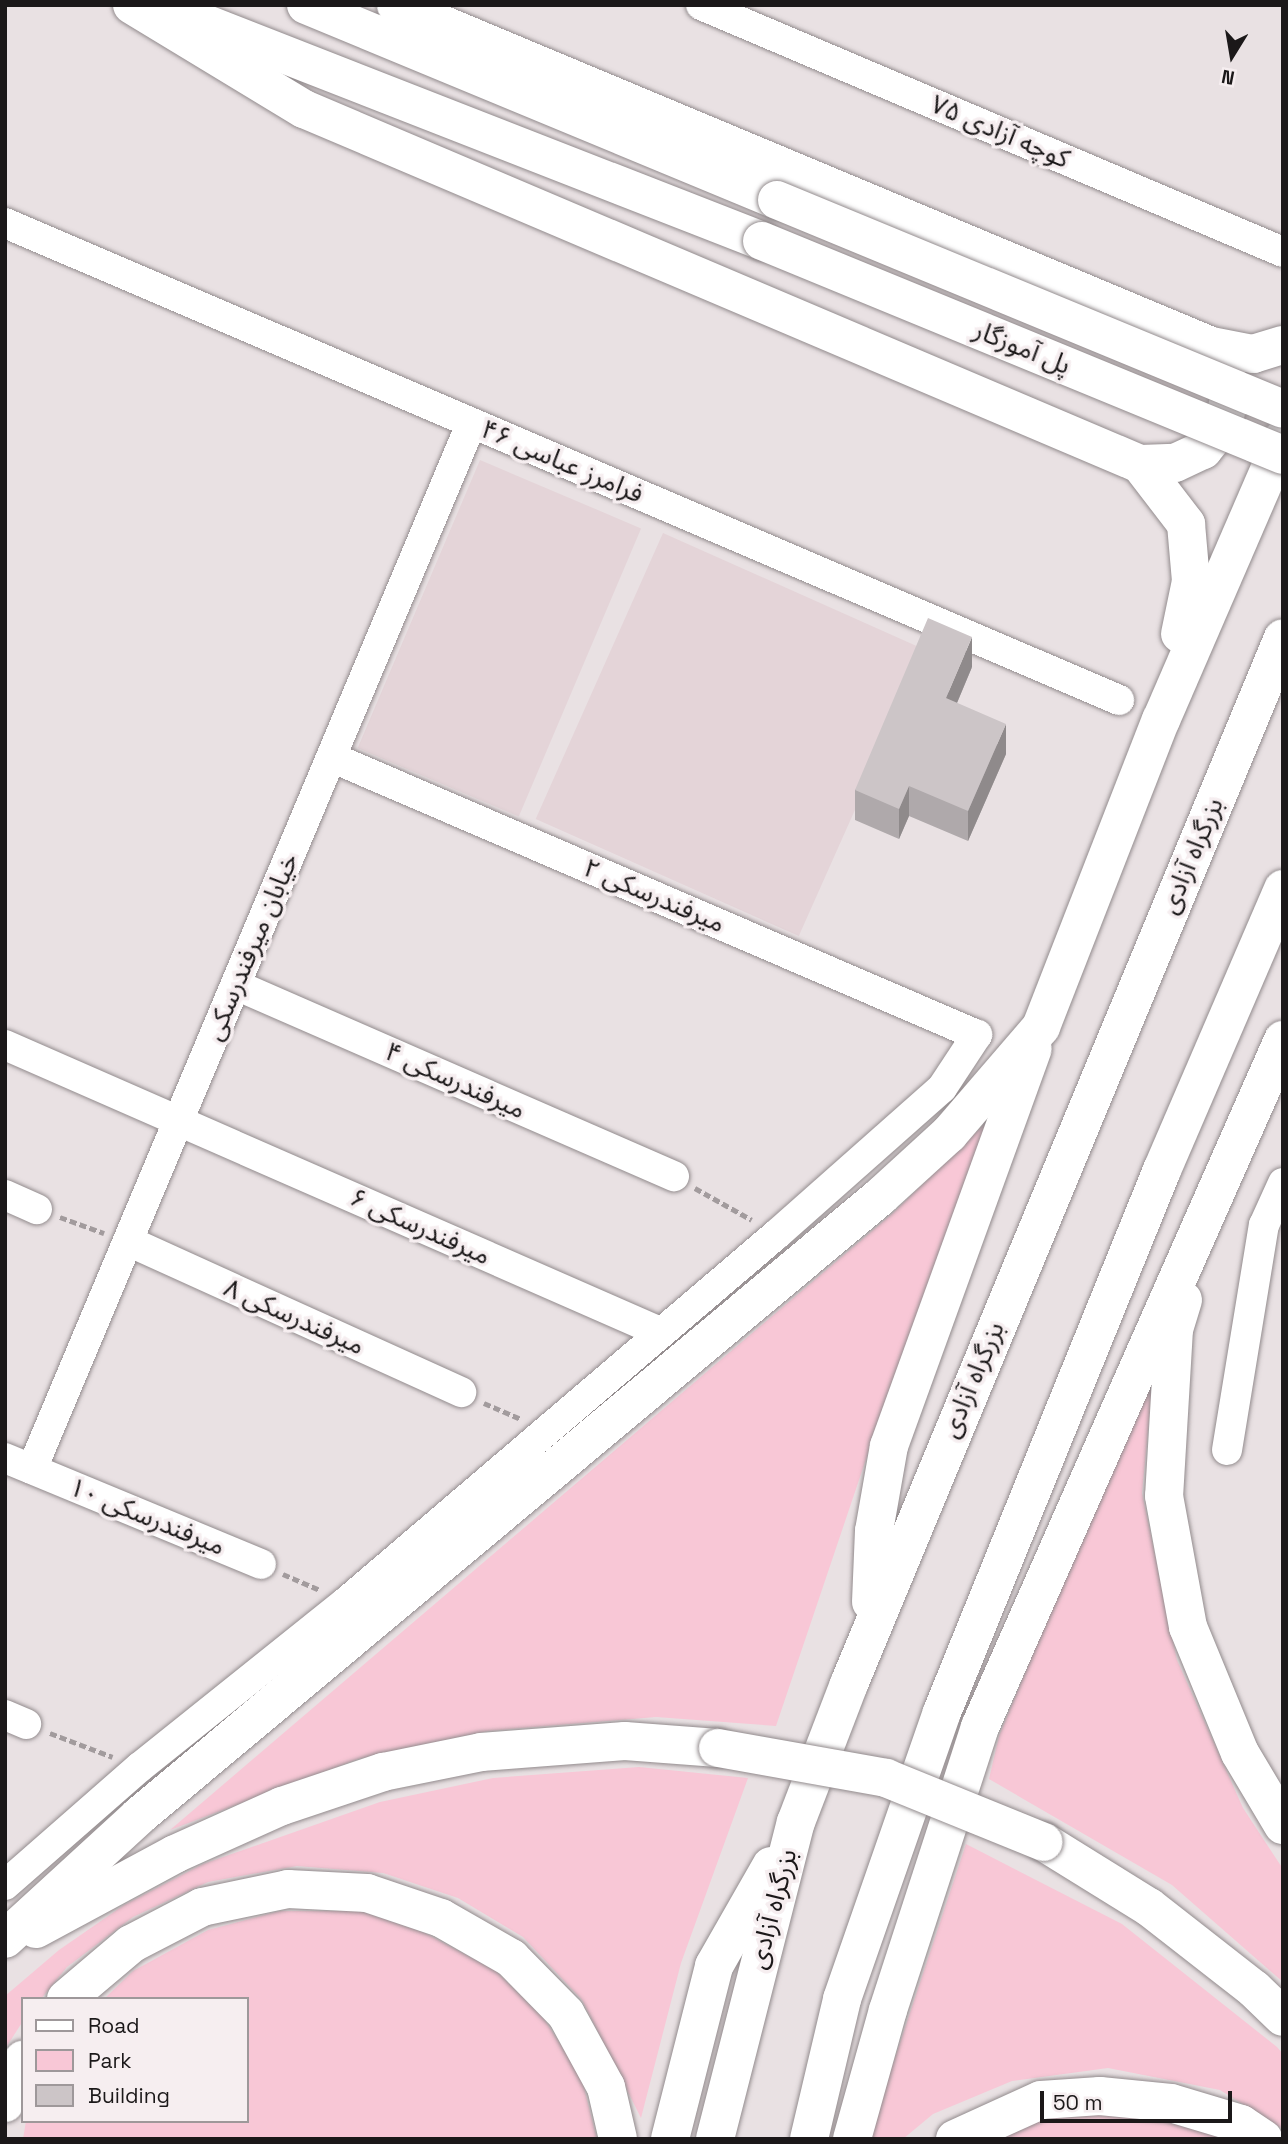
<!DOCTYPE html>
<html>
<head>
<meta charset="utf-8">
<style>
	body { margin:0 }
	#map { position:relative; width:1288px; height:2144px; overflow:hidden; background:#e9e1e3; font-family:"Space Grotesk","Noto Sans Arabic",sans-serif }
	div>[style] { position:absolute }
	.built>* { inset:0; background:#e4d4d8; transform-origin:0 0 }
	.green>* { inset:0; background:#f8c7d6 }
	.path>* { height:4.5px; margin-top:-2.25px; transform-origin:0; background:repeating-linear-gradient(90deg,#a29b9d 0 7px,transparent 0 10.5px) }
	.roads { filter:drop-shadow(0 0 2px #928b8d) drop-shadow(0 0 2px #928b8d) }
	.minor>* { height:30px; margin:-15px; padding:0 15px; transform-origin:15px; border-radius:15px; background:#fff }
	.secondary>* { height:38px; margin:-19px; padding:0 19px; transform-origin:19px; border-radius:19px; background:#fff }
	.trunk>* { height:38px; margin:-19px; padding:0 19px; transform-origin:19px; border-radius:19px; background:#fff }
	.bridges { filter:drop-shadow(0 0 2px #928b8d) drop-shadow(0 0 2px #928b8d) }
	.secondary-bridge>* { height:38px; margin:-19px; padding:0 19px; transform-origin:19px; border-radius:19px; background:#fff }
	.trunk-bridge>* { height:38px; margin:-19px; padding:0 19px; transform-origin:19px; border-radius:19px; background:#fff }
	.wall>* { inset:0; background:#afa9ab }
	.shaded-wall>* { inset:0; background:#8f8a8b }
	.building>* { inset:0; background:#ccc5c7 }
	span { translate:-50% -50%; white-space:nowrap; text-align:center; line-height:1.15; -webkit-text-stroke:7px #f6eef0; paint-order:stroke }
	.street-label { font-size:26px; color:#1b1819 }
	.frame { position:absolute; inset:0; border:7px solid #1b1819; pointer-events:none }
	.legend { position:absolute; left:21px; top:1997px; width:228px; height:126px; box-sizing:border-box; background:#f6eef0; border:2px solid #9e989a; margin:0; padding:9px 12px; list-style:none; font-size:21px; color:#1b1819 }
	.legend li { display:flex; align-items:center; gap:14px; height:35px }
	.legend b { width:35px; border:2px solid #9e989a }
	.north { position:absolute; left:1197px; top:21px; width:70px; height:70px; -webkit-text-stroke:5px #f6eef0; paint-order:stroke; rotate:191deg; font-size:19px; font-weight:700; line-height:28px; text-align:center; color:#1b1819 }
	.north::after { content:''; display:block; margin:auto; width:24px; height:32px; background:#1b1819; clip-path:polygon(50% 0,100% 100%,50% 72%,0 100%) }
	.scale { position:absolute; left:1040px; top:2091px; width:192px; height:32px; box-sizing:border-box; border:4px solid #1b1819; border-top:0; padding-left:9px; font-size:21px; line-height:24px; white-space:nowrap; color:#1b1819; -webkit-text-stroke:5px #f6eef0; paint-order:stroke }
</style>
</head>
<body>
<div id="map">
	<div class="built">
		<div style="left:480px;top:460px;width:175px;height:313px;rotate:23deg"></div>
		<div style="left:663px;top:533px;width:288px;height:313px;rotate:24deg"></div>
	</div>
	<div class="green">
		<div style="clip-path:polygon(999px 1110px,887px 1397px,776px 1726px,656px 1717px,488px 1731px,358px 1759px,170px 1830px,893px 1213px)"></div>
		<div style="clip-path:polygon(1155px 1358px,1142px 1493px,1177px 1660px,1243px 1808px,1283px 1869px,1283px 1982px,1172px 1885px,989px 1779px,999px 1736px)"></div>
		<div style="clip-path:polygon(639px 1767px,748px 1778px,681px 1963px,641px 2118px,582px 2000px,523px 1937px,458px 1898px,383px 1873px,297px 1866px,208px 1882px,133px 1917px,67px 1967px,41px 1999px,23px 1999px,23px 2021px,5px 2049px,5px 1996px,59px 1950px,124px 1905px,203px 1864px,380px 1802px,493px 1778px)"></div>
		<div style="clip-path:polygon(966px 1844px,1122px 1924px,1277px 2047px,1283px 2054px,1283px 2129px,1220px 2090px,1108px 2068px,1012px 2081px,933px 2114px,903px 2139px,868px 2139px)"></div>
		<div style="clip-path:polygon(280px 1911px,360px 1911px,425px 1933px,496px 1971px,544px 2019px,581px 2076px,597px 2139px,23px 2139px,26px 2121px,247px 2121px,247px 1999px,104px 1999px,133px 1971px,208px 1930px)"></div>
		<div style="clip-path:polygon(1121px 2109px,1226px 2139px,983px 2139px,1026px 2120px)"></div>
	</div>
	<div class="path">
		<div style="left:695px;top:1188px;width:65px;rotate:29.3deg"></div>
		<div style="left:60px;top:1217px;width:47px;rotate:20deg"></div>
		<div style="left:484px;top:1403px;width:40px;rotate:23.4deg"></div>
		<div style="left:283px;top:1574px;width:40px;rotate:23.4deg"></div>
		<div style="left:50px;top:1733px;width:67px;rotate:20.9deg"></div>
	</div>
	<div class="roads">
		<div class="minor">
			<div style="left:701px;top:5px;width:632px;rotate:23deg"></div>
			<div style="left:5px;top:223px;width:1212px;rotate:23.18deg"></div>
			<div style="left:236px;top:985px;width:478px;rotate:23.6deg"></div>
			<div style="left:5px;top:1045px;width:715px;rotate:23.66deg"></div>
			<div style="left:5px;top:1195px;width:35px;rotate:24deg"></div>
			<div style="left:128px;top:1241px;width:366px;rotate:24.4deg"></div>
			<div style="left:1227px;top:1450px;width:228px;rotate:-80.7deg"></div>
			<div style="left:1264px;top:1225px;width:46px;rotate:-65.7deg"></div>
			<div style="left:5px;top:1458px;width:277px;rotate:22.5deg"></div>
			<div style="left:32px;top:1469px;width:1133px;rotate:-67.21deg"></div>
			<div style="left:5px;top:1715px;width:23px;rotate:23deg"></div>
			<div style="left:5px;top:1885px;width:179px;rotate:-41.2deg"></div>
			<div style="left:140px;top:1767px;width:264px;rotate:-38.7deg"></div>
			<div style="left:346px;top:1602px;width:567px;rotate:-40.49deg"></div>
			<div style="left:777px;top:1234px;width:220px;rotate:-41.5deg"></div>
			<div style="left:942px;top:1088px;width:64px;rotate:-56.6deg"></div>
			<div style="left:977px;top:1035px;width:703px;rotate:-156.72deg"></div>
		</div>
		<div class="secondary">
			<div style="left:158px;top:5px;width:648px;rotate:21.34deg"></div>
			<div style="left:306px;top:5px;width:510px;rotate:22.49deg"></div>
		</div>
		<div class="trunk">
			<div style="left:132px;top:5px;width:201px;rotate:31.2deg"></div>
			<div style="left:304px;top:109px;width:908px;rotate:23.01deg"></div>
			<div style="left:1140px;top:464px;width:35px;rotate:-2deg"></div>
			<div style="left:1175px;top:463px;width:31px;rotate:-25deg"></div>
			<div style="left:1203px;top:450px;width:32px;rotate:-51deg"></div>
			<div style="left:1223px;top:425px;width:31px;rotate:-77deg"></div>
			<div style="left:1230px;top:395px;width:32px;rotate:-101deg"></div>
			<div style="left:1224px;top:364px;width:22px;rotate:-126deg"></div>
			<div style="left:396px;top:5px;width:883px;rotate:22.7deg"></div>
			<div style="left:1211px;top:346px;width:43px;rotate:10.8deg"></div>
			<div style="left:1253px;top:354px;width:31px;rotate:-17deg"></div>
			<div style="left:1140px;top:464px;width:76px;rotate:52.5deg"></div>
			<div style="left:1186px;top:524px;width:57px;rotate:85deg"></div>
			<div style="left:1191px;top:581px;width:54px;rotate:101.7deg"></div>
			<div style="left:1183px;top:1300px;width:30px;rotate:107deg"></div>
			<div style="left:1174px;top:1329px;width:167px;rotate:93.4deg"></div>
			<div style="left:1164px;top:1496px;width:133px;rotate:79.6deg"></div>
			<div style="left:1188px;top:1627px;width:136px;rotate:67.6deg"></div>
			<div style="left:1240px;top:1753px;width:84px;rotate:59.2deg"></div>
			<div style="left:871px;top:1602px;width:71px;rotate:-87.6deg"></div>
			<div style="left:874px;top:1531px;width:86px;rotate:-80deg"></div>
			<div style="left:889px;top:1446px;width:422px;rotate:-70.1deg"></div>
			<div style="left:1044px;top:1842px;width:123px;rotate:31.8deg"></div>
			<div style="left:1149px;top:1907px;width:133px;rotate:38deg"></div>
			<div style="left:1254px;top:1989px;width:40px;rotate:44deg"></div>
			<div style="left:36px;top:1929px;width:158px;rotate:-28.3deg"></div>
			<div style="left:175px;top:1854px;width:117px;rotate:-24.2deg"></div>
			<div style="left:282px;top:1806px;width:107px;rotate:-18.6deg"></div>
			<div style="left:383px;top:1772px;width:100px;rotate:-11.5deg"></div>
			<div style="left:481px;top:1752px;width:144px;rotate:-4.4deg"></div>
			<div style="left:625px;top:1741px;width:93px;rotate:4.3deg"></div>
			<div style="left:5px;top:1939px;width:182px;rotate:-42.5deg"></div>
			<div style="left:139px;top:1816px;width:967px;rotate:-39.88deg"></div>
			<div style="left:881px;top:1196px;width:92px;rotate:-42.4deg"></div>
			<div style="left:949px;top:1134px;width:141px;rotate:-49.3deg"></div>
			<div style="left:1041px;top:1027px;width:330px;rotate:-68.7deg"></div>
			<div style="left:1161px;top:720px;width:307px;rotate:-66.6deg"></div>
			<div style="left:66px;top:1999px;width:85px;rotate:-40.2deg"></div>
			<div style="left:131px;top:1944px;width:80px;rotate:-27.5deg"></div>
			<div style="left:202px;top:1907px;width:88px;rotate:-11.8deg"></div>
			<div style="left:288px;top:1889px;width:79px;rotate:2.9deg"></div>
			<div style="left:367px;top:1893px;width:78px;rotate:18.7deg"></div>
			<div style="left:441px;top:1918px;width:81px;rotate:29.7deg"></div>
			<div style="left:511px;top:1958px;width:78px;rotate:45.5deg"></div>
			<div style="left:566px;top:2014px;width:83px;rotate:61.3deg"></div>
			<div style="left:606px;top:2087px;width:53px;rotate:77deg"></div>
			<div style="left:5px;top:2103px;width:47px;rotate:-67.3deg"></div>
			<div style="left:670px;top:2139px;width:179px;rotate:-75.7deg"></div>
			<div style="left:714px;top:1966px;width:115px;rotate:-60.3deg"></div>
			<div style="left:715px;top:2139px;width:327px;rotate:-75.7deg"></div>
			<div style="left:796px;top:1822px;width:148px;rotate:-69deg"></div>
			<div style="left:849px;top:1684px;width:1132px;rotate:-67.47deg"></div>
			<div style="left:809px;top:2139px;width:144px;rotate:-76.7deg"></div>
			<div style="left:842px;top:1999px;width:304px;rotate:-70.8deg"></div>
			<div style="left:942px;top:1712px;width:585px;rotate:-67.91deg"></div>
			<div style="left:1162px;top:1170px;width:306px;rotate:-66.7deg"></div>
			<div style="left:852px;top:2139px;width:134px;rotate:-74.4deg"></div>
			<div style="left:888px;top:2010px;width:298px;rotate:-72deg"></div>
			<div style="left:980px;top:1727px;width:751px;rotate:-66.2deg"></div>
			<div style="left:955px;top:2139px;width:94px;rotate:-24.4deg"></div>
			<div style="left:1041px;top:2100px;width:59px;rotate:-3.9deg"></div>
			<div style="left:1100px;top:2096px;width:71px;rotate:5.6deg"></div>
			<div style="left:1171px;top:2103px;width:73px;rotate:16.7deg"></div>
			<div style="left:1241px;top:2124px;width:27px;rotate:34deg"></div>
		</div>
	</div>
	<div class="bridges">
		<div class="secondary-bridge">
			<div style="left:777px;top:200px;width:547px;rotate:22.44deg"></div>
			<div style="left:762px;top:241px;width:563px;rotate:22.33deg"></div>
		</div>
		<div class="trunk-bridge">
			<div style="left:718px;top:1748px;width:171px;rotate:10.1deg"></div>
			<div style="left:886px;top:1778px;width:170px;rotate:22.1deg"></div>
		</div>
	</div>
	<div class="wall">
		<div style="clip-path:polygon(972px 667px,957px 703px,1006px 754px,968px 841px,909px 816px,899px 839px,855px 820px,855px 790px)"></div>
	</div>
	<div class="shaded-wall">
		<div style="clip-path:polygon(972px 637px,972px 667px,946px 729px,946px 698px)"></div>
		<div style="clip-path:polygon(1006px 724px,1006px 754px,968px 841px,968px 811px)"></div>
		<div style="clip-path:polygon(909px 786px,909px 816px,899px 839px,899px 809px)"></div>
	</div>
	<div class="building">
		<div style="clip-path:polygon(928px 618px,972px 637px,946px 698px,1006px 724px,968px 811px,909px 786px,899px 809px,855px 790px)"></div>
	</div>
	<div class="street-label">
		<span style="left:1000px;top:132px;rotate:23deg">کوچه آزادی ۷۵</span>
		<span style="left:1022px;top:348px;rotate:22deg">پل آموزگار</span>
		<span style="left:562px;top:462px;rotate:23deg">فرامرز عباسی ۴۶</span>
		<span style="left:1192px;top:856px;rotate:-67deg">بزرگراه آزادی</span>
		<span style="left:654px;top:896px;rotate:23deg">میرفندرسکی ۲</span>
		<span style="left:252px;top:947px;rotate:-67deg">خیابان میرفندرسکی</span>
		<span style="left:455px;top:1081px;rotate:24deg">میرفندرسکی ۴</span>
		<span style="left:420px;top:1227px;rotate:24deg">میرفندرسکی ۶</span>
		<span style="left:294px;top:1317px;rotate:24deg">میرفندرسکی ۸</span>
		<span style="left:973px;top:1380px;rotate:-67deg">بزرگراه آزادی</span>
		<span style="left:147px;top:1517px;rotate:22deg">میرفندرسکی ۱۰</span>
		<span style="left:773px;top:1909px;rotate:-75deg">بزرگراه آزادی</span>
	</div>
	<div class="frame"></div>
	<ul class="legend">
	<li><b style="height:9px;background:#fff"></b>Road</li>
	<li><b style="height:19px;background:#f8c7d6"></b>Park</li>
	<li><b style="height:19px;background:#ccc5c7"></b>Building</li>
	</ul>
	<div class="north">N</div>
	<div class="scale">50 m</div>
</div>
</body>
</html>
